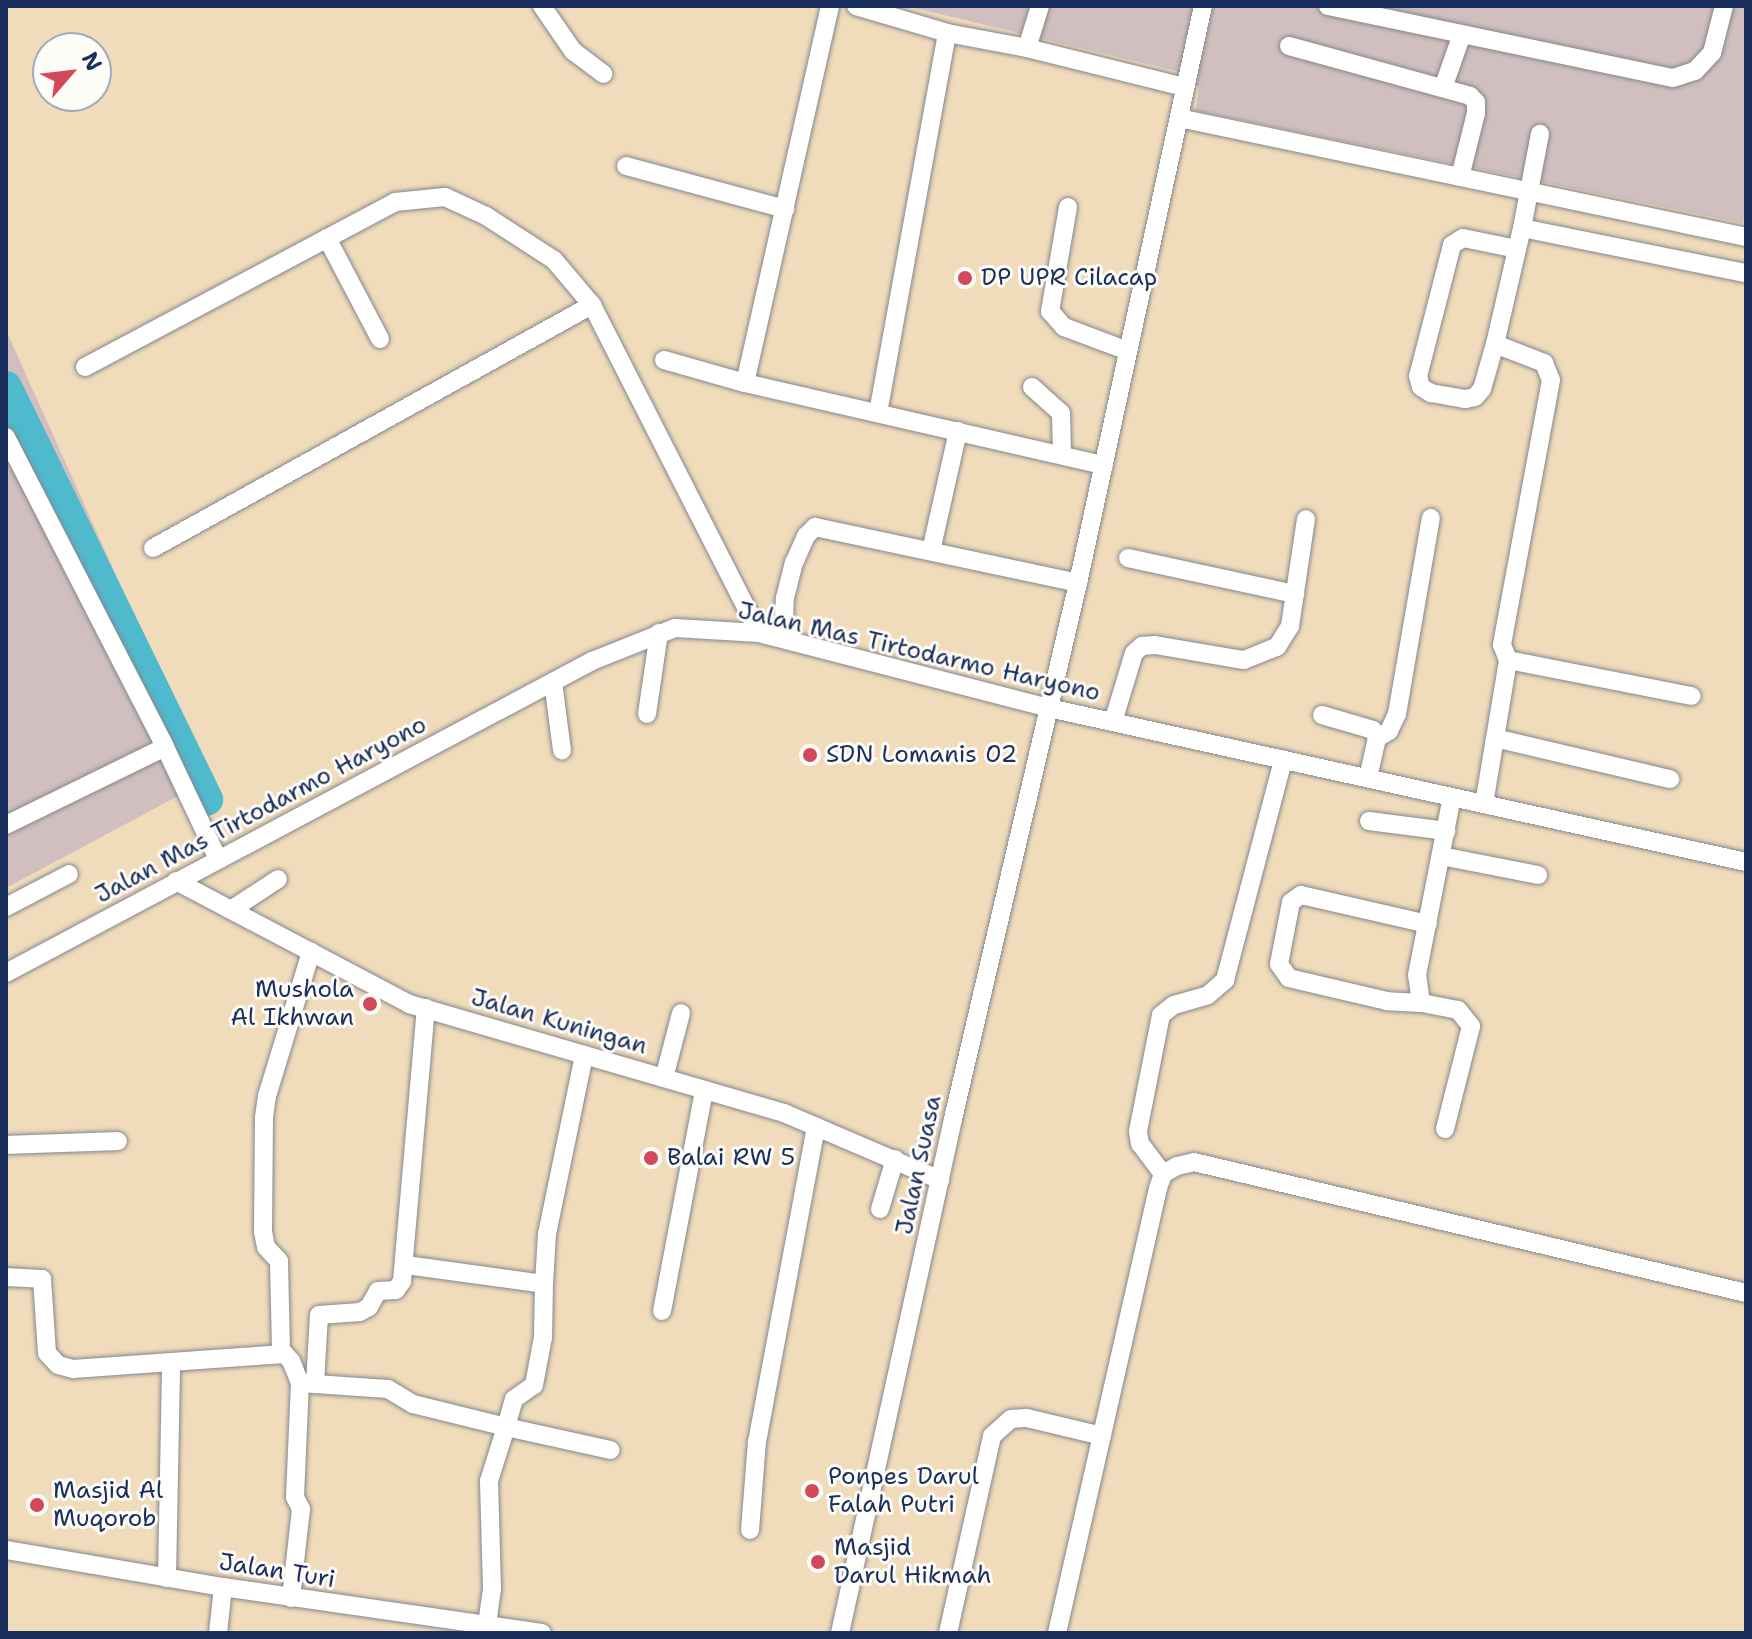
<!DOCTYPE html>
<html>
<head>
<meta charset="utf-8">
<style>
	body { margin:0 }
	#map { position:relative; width:1752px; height:1639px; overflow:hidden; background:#f0dcbb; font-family:"Shantell Sans",sans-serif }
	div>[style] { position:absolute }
	.industrial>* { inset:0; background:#d1bfbf }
	.river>* { height:32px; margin:-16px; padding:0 16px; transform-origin:16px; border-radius:16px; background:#4fb9cd }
	.roads { filter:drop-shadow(0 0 2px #86868c) drop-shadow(0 0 2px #86868c) }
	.minor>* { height:18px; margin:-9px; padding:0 9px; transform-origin:9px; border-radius:9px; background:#fff }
	.dots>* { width:22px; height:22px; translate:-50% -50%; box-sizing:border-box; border:4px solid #fdfcf7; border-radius:50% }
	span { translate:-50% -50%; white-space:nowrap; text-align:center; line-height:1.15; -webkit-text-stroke:6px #fdfcf7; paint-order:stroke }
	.poi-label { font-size:24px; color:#1b2f5e }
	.left { translate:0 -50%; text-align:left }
	.right { translate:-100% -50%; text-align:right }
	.street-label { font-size:24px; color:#1b2f5e }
	.frame { position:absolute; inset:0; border:8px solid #1b2f5e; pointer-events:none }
	.north { position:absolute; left:32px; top:32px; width:80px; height:80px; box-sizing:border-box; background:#fdfcf7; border:2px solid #a3aaba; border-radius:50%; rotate:62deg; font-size:22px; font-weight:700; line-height:32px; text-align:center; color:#1b2f5e }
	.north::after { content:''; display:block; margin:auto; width:28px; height:36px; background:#d1495b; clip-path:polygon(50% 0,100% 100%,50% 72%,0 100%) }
</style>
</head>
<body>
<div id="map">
	<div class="industrial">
		<div style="clip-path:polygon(906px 6px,1746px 6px,1746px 207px,1743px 223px,1196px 111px,1199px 87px,1177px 71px)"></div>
		<div style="clip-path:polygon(6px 330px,208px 780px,6px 888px)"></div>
	</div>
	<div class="river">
		<div style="left:6px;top:387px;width:459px;rotate:64deg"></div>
	</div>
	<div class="roads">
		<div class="minor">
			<div style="left:542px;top:6px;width:55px;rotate:55.4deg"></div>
			<div style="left:573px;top:51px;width:38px;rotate:37deg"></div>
			<div style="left:830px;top:6px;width:386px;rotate:102.7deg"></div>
			<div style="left:745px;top:383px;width:368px;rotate:12.9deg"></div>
			<div style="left:856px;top:6px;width:95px;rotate:16.5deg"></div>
			<div style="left:947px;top:33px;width:81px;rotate:10.6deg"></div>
			<div style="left:1027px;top:48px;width:163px;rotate:13.9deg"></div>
			<div style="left:1328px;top:6px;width:352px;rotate:11.8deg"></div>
			<div style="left:1673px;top:78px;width:23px;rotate:-18deg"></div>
			<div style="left:1695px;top:71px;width:25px;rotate:-47deg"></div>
			<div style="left:1712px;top:53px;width:49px;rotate:-75.7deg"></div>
			<div style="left:1289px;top:46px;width:188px;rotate:15.4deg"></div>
			<div style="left:1470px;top:96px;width:8px;rotate:45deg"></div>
			<div style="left:1476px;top:102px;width:11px;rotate:90deg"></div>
			<div style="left:1476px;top:113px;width:66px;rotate:104deg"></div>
			<div style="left:1027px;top:48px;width:44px;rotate:-72.8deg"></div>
			<div style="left:1443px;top:88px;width:57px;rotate:-70.6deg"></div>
			<div style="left:1179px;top:118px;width:579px;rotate:11.85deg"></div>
			<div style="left:626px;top:166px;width:165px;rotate:15.1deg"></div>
			<div style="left:1068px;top:207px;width:106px;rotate:99.8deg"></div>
			<div style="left:1050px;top:311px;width:21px;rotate:49deg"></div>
			<div style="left:1064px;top:327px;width:68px;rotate:20.6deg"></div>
			<div style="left:1522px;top:228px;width:228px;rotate:11.4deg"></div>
			<div style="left:327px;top:238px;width:114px;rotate:62.3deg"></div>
			<div style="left:1517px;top:249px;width:55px;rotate:-168.5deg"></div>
			<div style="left:1463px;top:238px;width:13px;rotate:148deg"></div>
			<div style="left:1452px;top:245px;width:135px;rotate:104.5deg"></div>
			<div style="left:1418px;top:376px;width:11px;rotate:75deg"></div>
			<div style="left:1421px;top:387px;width:12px;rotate:31deg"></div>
			<div style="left:1431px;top:393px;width:35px;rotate:10deg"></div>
			<div style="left:1465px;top:399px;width:10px;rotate:-11deg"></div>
			<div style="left:1475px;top:397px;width:11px;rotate:-49deg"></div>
			<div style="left:1482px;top:389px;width:47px;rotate:-73.9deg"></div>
			<div style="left:1495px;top:344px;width:119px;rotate:-76.9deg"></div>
			<div style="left:1522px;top:228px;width:96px;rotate:-79.2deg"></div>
			<div style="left:1495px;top:344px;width:53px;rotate:21.2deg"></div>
			<div style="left:1544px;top:363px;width:18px;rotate:68deg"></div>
			<div style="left:1551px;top:380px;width:269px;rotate:100.5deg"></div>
			<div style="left:1502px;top:645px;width:16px;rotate:68deg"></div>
			<div style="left:664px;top:360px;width:84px;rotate:15.9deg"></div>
			<div style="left:85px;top:367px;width:351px;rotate:-28deg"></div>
			<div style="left:395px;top:202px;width:50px;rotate:-5.7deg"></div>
			<div style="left:445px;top:197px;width:45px;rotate:24.9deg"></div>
			<div style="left:486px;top:216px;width:81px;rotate:32.9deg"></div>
			<div style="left:554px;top:260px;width:59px;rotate:49.8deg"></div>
			<div style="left:592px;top:305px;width:368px;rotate:63deg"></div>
			<div style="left:1032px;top:387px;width:39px;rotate:42deg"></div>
			<div style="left:1061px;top:413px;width:42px;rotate:88.6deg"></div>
			<div style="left:878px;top:413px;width:386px;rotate:-79.7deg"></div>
			<div style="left:6px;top:437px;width:348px;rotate:62.8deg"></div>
			<div style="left:165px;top:747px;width:124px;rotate:64.7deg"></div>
			<div style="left:153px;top:548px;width:502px;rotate:-28.97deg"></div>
			<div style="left:931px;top:551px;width:123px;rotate:-77.3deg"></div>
			<div style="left:1128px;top:558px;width:171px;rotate:12.2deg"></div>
			<div style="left:791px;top:641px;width:21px;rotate:-109deg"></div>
			<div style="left:784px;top:621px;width:23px;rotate:-88deg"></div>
			<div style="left:785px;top:598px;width:36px;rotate:-76deg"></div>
			<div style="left:794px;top:563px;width:30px;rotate:-66deg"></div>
			<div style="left:806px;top:536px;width:13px;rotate:-45deg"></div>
			<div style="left:815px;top:527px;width:269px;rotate:12deg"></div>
			<div style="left:553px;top:682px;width:69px;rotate:82.5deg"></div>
			<div style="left:647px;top:714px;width:82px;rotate:-81.6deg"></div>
			<div style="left:1322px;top:715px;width:53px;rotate:16.4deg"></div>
			<div style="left:1373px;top:730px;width:9px;rotate:63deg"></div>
			<div style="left:1377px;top:738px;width:41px;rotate:102.7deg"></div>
			<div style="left:1113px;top:722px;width:72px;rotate:-73.1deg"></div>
			<div style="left:1134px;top:653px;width:11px;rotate:-41deg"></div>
			<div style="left:1142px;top:646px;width:13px;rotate:-4deg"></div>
			<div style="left:1155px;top:645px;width:90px;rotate:9.6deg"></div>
			<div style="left:1244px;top:660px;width:35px;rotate:-22deg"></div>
			<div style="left:1277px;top:647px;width:25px;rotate:-58deg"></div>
			<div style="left:1290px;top:626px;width:108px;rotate:-81.5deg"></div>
			<div style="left:1377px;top:738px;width:14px;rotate:-30deg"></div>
			<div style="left:1389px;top:731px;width:19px;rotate:-65deg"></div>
			<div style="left:1397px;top:714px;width:199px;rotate:-80.2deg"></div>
			<div style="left:1495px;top:738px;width:180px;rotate:13.2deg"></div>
			<div style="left:1484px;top:804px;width:146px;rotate:-80.5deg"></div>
			<div style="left:1508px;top:660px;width:187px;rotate:11.1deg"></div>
			<div style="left:1369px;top:821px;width:78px;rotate:7.4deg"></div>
			<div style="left:6px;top:825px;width:177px;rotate:-26.1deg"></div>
			<div style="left:1441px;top:856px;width:99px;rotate:11.1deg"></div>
			<div style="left:176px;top:881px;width:263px;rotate:27.8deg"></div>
			<div style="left:409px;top:1004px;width:391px;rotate:16.2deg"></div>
			<div style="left:784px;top:1113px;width:170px;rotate:23.2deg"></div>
			<div style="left:6px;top:907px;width:71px;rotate:-27.6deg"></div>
			<div style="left:231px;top:910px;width:56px;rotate:-33.4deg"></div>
			<div style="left:6px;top:973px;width:664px;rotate:-28.03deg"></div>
			<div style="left:592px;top:661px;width:89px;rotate:-21.7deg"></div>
			<div style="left:675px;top:628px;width:84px;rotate:3.4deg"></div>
			<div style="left:759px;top:633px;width:300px;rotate:14.5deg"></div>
			<div style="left:1049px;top:708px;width:714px;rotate:12.46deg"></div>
			<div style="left:1421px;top:1003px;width:34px;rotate:-177deg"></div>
			<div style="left:1387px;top:1001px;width:101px;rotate:-166.8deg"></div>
			<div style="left:1289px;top:978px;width:17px;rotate:-126deg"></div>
			<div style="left:1279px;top:964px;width:63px;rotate:-79deg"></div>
			<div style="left:1291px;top:902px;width:12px;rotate:-35deg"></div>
			<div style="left:1301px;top:895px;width:130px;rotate:12.9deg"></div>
			<div style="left:664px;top:1078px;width:67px;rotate:-75.3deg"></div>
			<div style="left:1445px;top:1129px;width:106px;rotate:-75.8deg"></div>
			<div style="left:1471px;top:1026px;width:21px;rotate:-129deg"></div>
			<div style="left:1458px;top:1010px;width:38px;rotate:-169deg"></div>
			<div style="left:1421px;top:1003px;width:28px;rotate:-98deg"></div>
			<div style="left:1417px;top:975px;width:181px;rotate:-78.9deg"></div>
			<div style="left:6px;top:1145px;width:112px;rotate:-2deg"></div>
			<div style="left:1163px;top:1174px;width:38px;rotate:-127deg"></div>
			<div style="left:1140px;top:1144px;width:13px;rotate:-99deg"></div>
			<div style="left:1138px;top:1131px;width:118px;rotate:-78.8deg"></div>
			<div style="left:1161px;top:1015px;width:16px;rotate:-38deg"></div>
			<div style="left:1174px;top:1005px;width:35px;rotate:-16deg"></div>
			<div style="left:1208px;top:995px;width:23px;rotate:-41deg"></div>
			<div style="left:1225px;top:980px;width:228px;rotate:-75.2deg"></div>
			<div style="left:880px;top:1209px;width:52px;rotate:-73.3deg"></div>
			<div style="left:406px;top:1265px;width:139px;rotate:7.8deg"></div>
			<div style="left:544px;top:1284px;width:50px;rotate:-86.6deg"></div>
			<div style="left:547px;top:1234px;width:183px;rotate:-78.3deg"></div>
			<div style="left:6px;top:1277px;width:36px;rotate:3deg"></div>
			<div style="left:42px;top:1279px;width:74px;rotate:86.1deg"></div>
			<div style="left:47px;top:1353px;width:16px;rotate:47deg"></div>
			<div style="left:58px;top:1365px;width:16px;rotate:15deg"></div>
			<div style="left:73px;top:1369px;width:211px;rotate:-4.1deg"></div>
			<div style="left:544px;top:1284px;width:53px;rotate:91.1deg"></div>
			<div style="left:543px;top:1337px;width:49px;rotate:100.6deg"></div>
			<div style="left:534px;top:1385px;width:24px;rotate:145deg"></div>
			<div style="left:514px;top:1399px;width:29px;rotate:106deg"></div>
			<div style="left:506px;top:1427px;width:107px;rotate:12.4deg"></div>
			<div style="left:662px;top:1311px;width:225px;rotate:-79.2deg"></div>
			<div style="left:300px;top:1383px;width:15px;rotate:4deg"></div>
			<div style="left:315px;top:1384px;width:69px;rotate:-86.7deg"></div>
			<div style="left:319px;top:1315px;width:41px;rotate:-4.2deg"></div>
			<div style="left:360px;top:1312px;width:10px;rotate:-29deg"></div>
			<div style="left:369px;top:1307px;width:18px;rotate:-61deg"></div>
			<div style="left:378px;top:1291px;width:18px;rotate:-3deg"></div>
			<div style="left:396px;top:1290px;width:11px;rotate:-56deg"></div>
			<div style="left:402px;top:1281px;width:274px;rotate:-85deg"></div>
			<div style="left:315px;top:1384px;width:73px;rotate:3.9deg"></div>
			<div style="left:388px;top:1389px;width:29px;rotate:31deg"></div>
			<div style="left:413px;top:1404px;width:96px;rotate:13.9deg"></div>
			<div style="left:506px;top:1427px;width:57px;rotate:107.5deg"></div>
			<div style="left:489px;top:1481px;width:108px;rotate:88.4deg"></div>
			<div style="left:492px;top:1589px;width:35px;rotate:98deg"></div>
			<div style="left:750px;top:1530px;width:88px;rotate:-85.5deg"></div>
			<div style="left:757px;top:1442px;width:321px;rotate:-79.4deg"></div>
			<div style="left:6px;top:1550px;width:220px;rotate:9.7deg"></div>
			<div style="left:223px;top:1587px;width:322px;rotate:8.2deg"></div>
			<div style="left:167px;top:1578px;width:216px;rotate:-88.9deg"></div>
			<div style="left:291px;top:1598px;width:90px;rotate:-83.6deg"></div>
			<div style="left:301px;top:1509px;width:13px;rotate:-117deg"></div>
			<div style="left:295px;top:1497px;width:114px;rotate:-87.5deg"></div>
			<div style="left:300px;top:1383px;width:24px;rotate:-112deg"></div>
			<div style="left:291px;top:1361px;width:15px;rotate:-132deg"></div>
			<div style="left:281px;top:1350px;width:89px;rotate:-91.3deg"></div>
			<div style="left:279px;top:1261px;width:19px;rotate:-133deg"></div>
			<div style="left:266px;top:1247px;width:16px;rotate:-101deg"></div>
			<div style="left:263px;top:1231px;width:114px;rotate:-89.5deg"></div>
			<div style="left:264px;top:1117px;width:21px;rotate:-82deg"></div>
			<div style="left:267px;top:1096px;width:151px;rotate:-73deg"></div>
			<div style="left:218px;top:1633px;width:46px;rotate:-83.8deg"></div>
			<div style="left:840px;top:1633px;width:526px;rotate:-77.6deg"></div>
			<div style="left:953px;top:1119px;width:550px;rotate:-76.87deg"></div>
			<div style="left:1078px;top:583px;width:590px;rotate:-77.78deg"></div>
			<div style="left:948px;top:1633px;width:202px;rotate:-77.4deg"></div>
			<div style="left:992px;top:1436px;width:25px;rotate:-42deg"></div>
			<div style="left:1011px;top:1419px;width:16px;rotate:-4deg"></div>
			<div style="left:1027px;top:1418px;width:77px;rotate:13.5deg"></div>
			<div style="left:1057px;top:1633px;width:456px;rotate:-77.2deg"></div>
			<div style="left:1158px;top:1188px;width:15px;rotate:-70deg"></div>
			<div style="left:1163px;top:1174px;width:16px;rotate:-30deg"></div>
			<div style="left:1177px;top:1166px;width:17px;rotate:-13deg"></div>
			<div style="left:1194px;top:1162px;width:567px;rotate:13.35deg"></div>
		</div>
	</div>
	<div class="dots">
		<div style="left:965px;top:278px;background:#d1495b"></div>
		<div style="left:810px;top:755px;background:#d1495b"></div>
		<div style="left:370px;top:1004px;background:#d1495b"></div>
		<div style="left:651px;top:1158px;background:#d1495b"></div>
		<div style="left:812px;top:1491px;background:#d1495b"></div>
		<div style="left:37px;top:1505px;background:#d1495b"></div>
		<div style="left:818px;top:1562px;background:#d1495b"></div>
	</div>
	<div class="poi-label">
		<span class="left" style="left:981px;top:278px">DP UPR Cilacap</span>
		<span class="left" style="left:826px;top:755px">SDN Lomanis 02</span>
		<span class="right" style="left:354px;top:1004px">Mushola<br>Al Ikhwan</span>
		<span class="left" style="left:667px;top:1158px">Balai RW 5</span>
		<span class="left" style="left:828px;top:1491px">Ponpes Darul<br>Falah Putri</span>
		<span class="left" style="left:53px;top:1505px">Masjid Al<br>Muqorob</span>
		<span class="left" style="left:834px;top:1562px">Masjid<br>Darul Hikmah</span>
	</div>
	<div class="street-label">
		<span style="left:919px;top:652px;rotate:13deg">Jalan Mas Tirtodarmo Haryono</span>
		<span style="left:261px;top:810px;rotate:-28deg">Jalan Mas Tirtodarmo Haryono</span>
		<span style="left:559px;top:1022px;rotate:16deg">Jalan Kuningan</span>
		<span style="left:919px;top:1165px;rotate:-78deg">Jalan Suasa</span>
		<span style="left:277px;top:1571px;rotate:9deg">Jalan Turi</span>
	</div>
	<div class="frame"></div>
	<div class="north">N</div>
</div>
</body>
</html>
